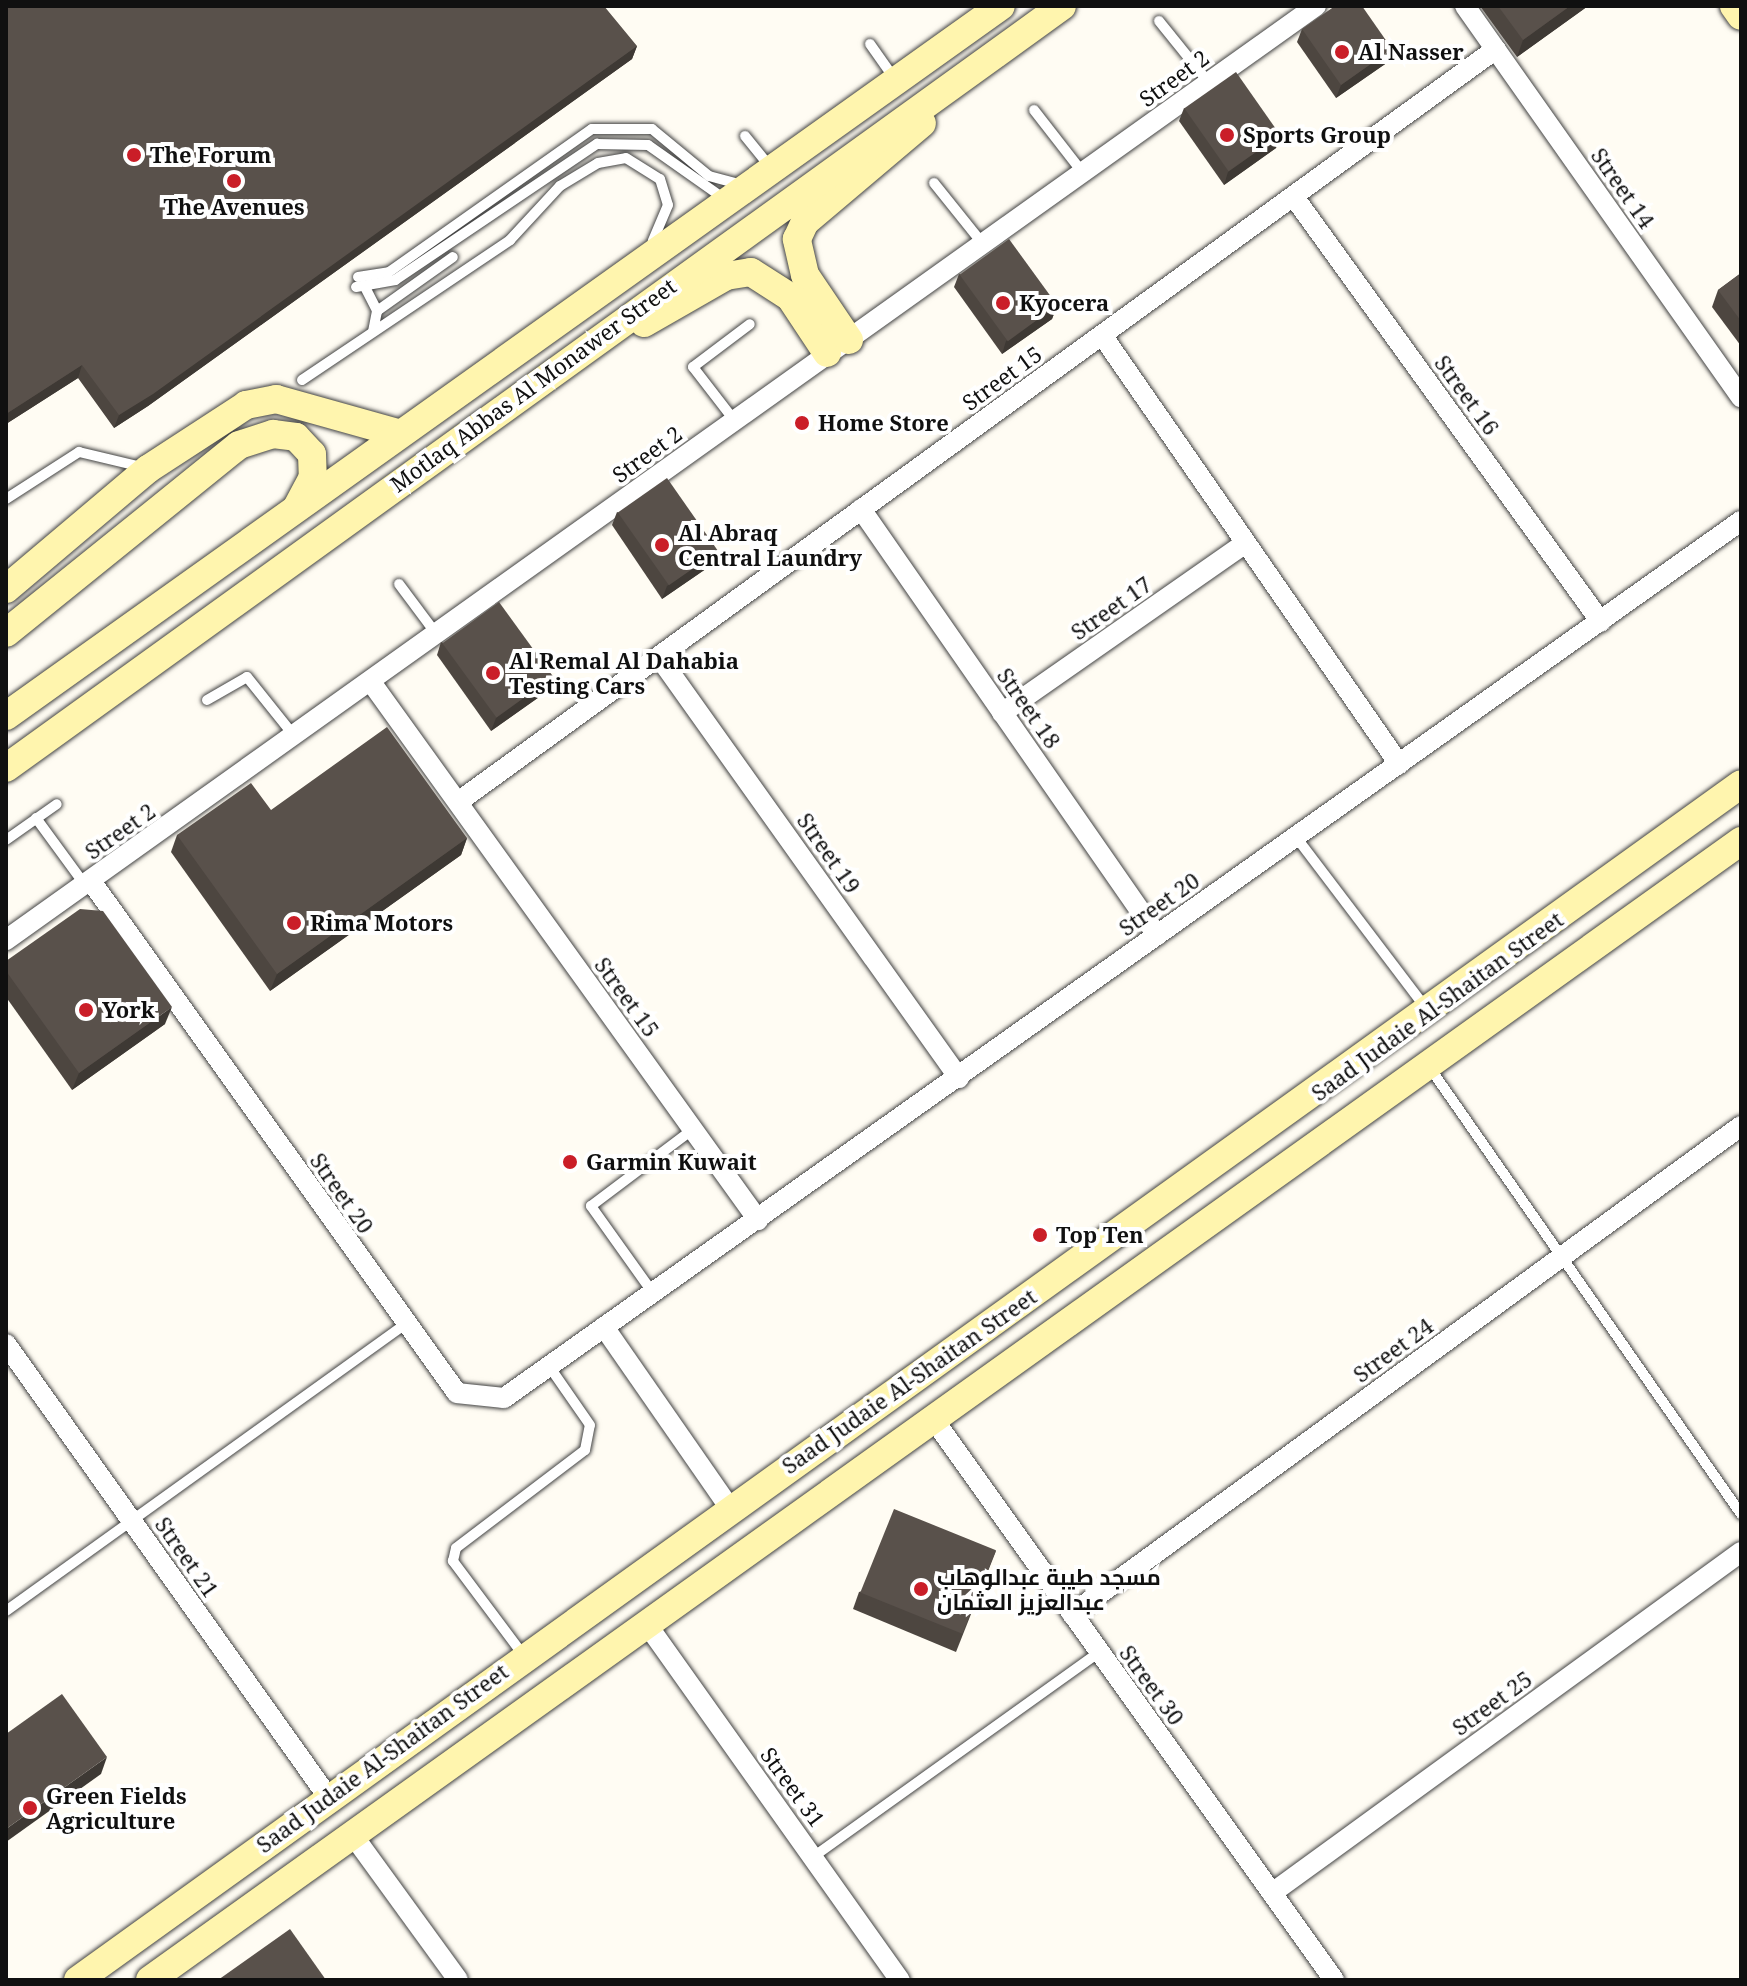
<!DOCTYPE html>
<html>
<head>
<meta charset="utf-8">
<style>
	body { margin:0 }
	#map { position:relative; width:1747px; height:1986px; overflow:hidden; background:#fffcf3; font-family:"Noto Serif",Cairo,serif }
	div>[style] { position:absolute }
	.roads { filter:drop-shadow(0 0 2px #434343) drop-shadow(0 0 2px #434343) }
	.lane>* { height:10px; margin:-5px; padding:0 5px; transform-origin:5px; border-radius:5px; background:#fff }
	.street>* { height:20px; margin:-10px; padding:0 10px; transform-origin:10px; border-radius:10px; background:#fff }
	.secondary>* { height:28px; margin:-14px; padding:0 14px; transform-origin:14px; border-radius:14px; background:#fff5ae }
	.wall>* { inset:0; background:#4d4640 }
	.shaded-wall>* { inset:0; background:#3e3934 }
	.building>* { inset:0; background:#59514b; transform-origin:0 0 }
	.dots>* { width:22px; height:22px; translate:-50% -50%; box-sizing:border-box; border:4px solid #fff; border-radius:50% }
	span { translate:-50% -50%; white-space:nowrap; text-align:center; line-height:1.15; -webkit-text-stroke:8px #fff; paint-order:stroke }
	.poi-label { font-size:22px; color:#101010; font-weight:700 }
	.left { translate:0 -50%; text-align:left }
	.street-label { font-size:22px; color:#101010 }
	.frame { position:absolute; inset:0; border:8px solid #101010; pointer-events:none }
</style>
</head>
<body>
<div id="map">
	<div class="roads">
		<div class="lane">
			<div style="left:1159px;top:21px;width:80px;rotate:51.1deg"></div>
			<div style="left:870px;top:44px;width:42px;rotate:54.8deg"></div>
			<div style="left:1034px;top:110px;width:80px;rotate:52.1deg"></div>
			<div style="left:745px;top:136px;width:40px;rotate:51deg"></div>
			<div style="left:934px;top:183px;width:77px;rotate:51.3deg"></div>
			<div style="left:358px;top:277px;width:31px;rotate:-9deg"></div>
			<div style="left:389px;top:272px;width:248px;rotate:-35.2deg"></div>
			<div style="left:592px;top:129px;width:60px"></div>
			<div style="left:652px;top:129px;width:74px;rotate:39.5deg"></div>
			<div style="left:709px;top:176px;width:34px;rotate:15deg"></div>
			<div style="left:356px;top:287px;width:40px;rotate:-10deg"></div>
			<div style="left:395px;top:280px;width:244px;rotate:-34deg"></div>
			<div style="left:597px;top:144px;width:51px;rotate:1.1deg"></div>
			<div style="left:648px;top:145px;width:92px;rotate:35.2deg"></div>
			<div style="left:366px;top:289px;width:25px;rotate:63deg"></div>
			<div style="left:377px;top:311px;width:20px;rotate:101deg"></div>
			<div style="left:377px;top:311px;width:93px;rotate:-35.4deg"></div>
			<div style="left:302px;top:380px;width:251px;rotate:-33.9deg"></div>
			<div style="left:510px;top:240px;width:74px;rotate:-47.2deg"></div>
			<div style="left:560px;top:186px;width:44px;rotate:-31.2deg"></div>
			<div style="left:598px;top:163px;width:28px;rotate:-10deg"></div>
			<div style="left:626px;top:158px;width:40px;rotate:32deg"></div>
			<div style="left:660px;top:179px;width:27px;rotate:73deg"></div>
			<div style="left:668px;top:205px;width:39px;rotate:113deg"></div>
			<div style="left:734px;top:420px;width:67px;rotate:-127.7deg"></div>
			<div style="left:693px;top:367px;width:71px;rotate:-37deg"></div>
			<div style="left:6px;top:499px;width:87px;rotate:-32.8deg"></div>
			<div style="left:79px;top:452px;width:69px;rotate:13.4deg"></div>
			<div style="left:399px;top:584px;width:64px;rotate:53.3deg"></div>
			<div style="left:207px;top:700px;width:46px;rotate:-29.9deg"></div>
			<div style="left:247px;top:677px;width:77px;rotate:51.3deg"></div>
			<div style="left:36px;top:818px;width:83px;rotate:53.8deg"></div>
			<div style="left:1296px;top:837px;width:213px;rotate:52.8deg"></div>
			<div style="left:6px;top:840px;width:62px;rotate:-35.2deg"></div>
			<div style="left:1430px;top:1068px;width:544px;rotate:55.11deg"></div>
			<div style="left:653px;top:1293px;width:107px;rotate:-125.5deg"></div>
			<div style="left:591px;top:1206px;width:128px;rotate:-37deg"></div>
			<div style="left:6px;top:1611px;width:492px;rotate:-35.7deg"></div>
			<div style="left:524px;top:1656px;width:119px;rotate:-126.8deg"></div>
			<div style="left:453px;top:1561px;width:13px;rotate:-77deg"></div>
			<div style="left:456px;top:1548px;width:162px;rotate:-37.2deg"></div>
			<div style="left:585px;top:1450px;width:25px;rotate:-79deg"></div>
			<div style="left:590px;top:1425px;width:72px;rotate:-124.8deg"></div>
			<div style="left:813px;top:1857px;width:352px;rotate:-35.6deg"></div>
		</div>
		<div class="street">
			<div style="left:1465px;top:6px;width:479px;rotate:54.8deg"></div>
			<div style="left:1294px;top:197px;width:524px;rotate:54.16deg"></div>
			<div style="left:1102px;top:335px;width:522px;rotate:55.3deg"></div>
			<div style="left:861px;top:509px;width:519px;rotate:55.21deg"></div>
			<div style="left:659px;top:657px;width:517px;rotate:54.53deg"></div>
			<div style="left:371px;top:682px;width:663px;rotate:54.27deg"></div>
			<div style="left:1002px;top:713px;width:297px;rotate:-34.9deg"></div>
			<div style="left:458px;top:802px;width:1282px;rotate:-35.96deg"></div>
			<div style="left:91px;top:881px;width:629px;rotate:54.44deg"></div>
			<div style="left:457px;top:1393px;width:47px;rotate:6.1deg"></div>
			<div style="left:504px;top:1398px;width:1516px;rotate:-35.34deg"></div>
			<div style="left:6px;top:940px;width:1609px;rotate:-35.49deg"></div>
			<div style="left:604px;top:1327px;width:221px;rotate:55.2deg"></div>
			<div style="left:6px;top:1344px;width:556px;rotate:54.59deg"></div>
			<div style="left:932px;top:1417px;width:692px;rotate:54.47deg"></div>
			<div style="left:1072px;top:1614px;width:828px;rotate:-36.11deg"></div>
			<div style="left:646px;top:1623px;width:438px;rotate:54.6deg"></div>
			<div style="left:352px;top:1834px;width:180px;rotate:54deg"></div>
			<div style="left:1272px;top:1893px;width:580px;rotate:-36.02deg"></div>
		</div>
		<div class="secondary">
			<div style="left:1734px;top:6px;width:12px;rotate:55deg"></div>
			<div style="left:644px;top:323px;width:95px;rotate:-29.8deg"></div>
			<div style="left:726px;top:276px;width:25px;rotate:-9deg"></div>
			<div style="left:751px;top:272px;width:46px;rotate:32.7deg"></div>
			<div style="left:790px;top:297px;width:67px;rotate:56.5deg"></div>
			<div style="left:849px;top:340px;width:78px;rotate:-124.1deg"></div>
			<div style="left:805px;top:275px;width:37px;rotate:-103deg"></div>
			<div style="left:797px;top:239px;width:19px;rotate:-65deg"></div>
			<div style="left:805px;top:222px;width:153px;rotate:-40.2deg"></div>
			<div style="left:6px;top:589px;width:186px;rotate:-40.2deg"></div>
			<div style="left:148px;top:469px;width:117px;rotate:-33.1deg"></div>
			<div style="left:246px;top:405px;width:31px;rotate:-11deg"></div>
			<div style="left:276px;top:399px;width:127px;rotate:15.6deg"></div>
			<div style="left:6px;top:633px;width:299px;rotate:-38.9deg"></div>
			<div style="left:239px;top:445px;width:36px;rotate:-18deg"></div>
			<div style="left:273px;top:434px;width:23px;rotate:7deg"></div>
			<div style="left:296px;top:437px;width:23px;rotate:47deg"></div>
			<div style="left:312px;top:454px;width:23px;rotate:88deg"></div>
			<div style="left:313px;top:477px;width:34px;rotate:118deg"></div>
			<div style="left:6px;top:716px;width:1222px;rotate:-35.51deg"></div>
			<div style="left:6px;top:768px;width:1302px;rotate:-35.81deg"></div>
			<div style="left:78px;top:1980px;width:2048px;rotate:-35.72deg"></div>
			<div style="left:150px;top:1980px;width:1957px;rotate:-35.6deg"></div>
		</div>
	</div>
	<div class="wall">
		<div style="clip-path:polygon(6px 6px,637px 46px,632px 59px,148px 406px,114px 428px,78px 378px,6px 424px)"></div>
		<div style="clip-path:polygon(1480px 6px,1588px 6px,1517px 57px)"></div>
		<div style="clip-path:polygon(1302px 29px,1388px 62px,1336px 98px,1297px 42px)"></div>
		<div style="clip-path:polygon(1184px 108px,1280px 135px,1276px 148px,1224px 185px,1179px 121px)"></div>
		<div style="clip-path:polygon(1741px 273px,1741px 346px,1712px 307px,1718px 290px)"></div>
		<div style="clip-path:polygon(959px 274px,1057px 306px,1052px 319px,1002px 354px,954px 287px)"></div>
		<div style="clip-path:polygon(617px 512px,718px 551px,713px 564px,662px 599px,612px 525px)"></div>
		<div style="clip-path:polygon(441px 642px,549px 690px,491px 731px,437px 655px)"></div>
		<div style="clip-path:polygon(271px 810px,467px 838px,461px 855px,270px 991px,171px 852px,177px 835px)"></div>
		<div style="clip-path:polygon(6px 961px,165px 1024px,72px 1090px,6px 997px)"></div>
		<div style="clip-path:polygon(996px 1551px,956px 1652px,853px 1609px,859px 1592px)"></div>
	</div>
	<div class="shaded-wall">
		<div style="clip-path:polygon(1570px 6px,1588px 6px,1517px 57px,1523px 40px)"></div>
		<div style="clip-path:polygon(637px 46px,632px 59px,148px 406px,114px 428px,119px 415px)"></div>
		<div style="clip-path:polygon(1392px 49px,1388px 62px,1336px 98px,1341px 85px)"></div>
		<div style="clip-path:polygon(1280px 135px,1276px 148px,1224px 185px,1228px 172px)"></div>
		<div style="clip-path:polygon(1057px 306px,1052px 319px,1002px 354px,1006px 341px)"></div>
		<div style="clip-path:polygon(82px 365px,78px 378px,6px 424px,6px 414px)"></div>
		<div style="clip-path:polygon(718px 551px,713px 564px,662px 599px,667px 586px)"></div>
		<div style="clip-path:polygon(553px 677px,549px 690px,491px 731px,496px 718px)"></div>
		<div style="clip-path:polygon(467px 838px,461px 855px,270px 991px,277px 974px)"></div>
		<div style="clip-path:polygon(172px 1007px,165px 1024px,72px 1090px,79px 1073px)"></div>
		<div style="clip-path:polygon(107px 1757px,101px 1774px,6px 1842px,6px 1829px)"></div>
	</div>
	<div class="building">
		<div style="clip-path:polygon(6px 6px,604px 6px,637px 46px,153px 394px,119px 415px,82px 365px,6px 414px)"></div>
		<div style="clip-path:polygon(1335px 6px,1362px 6px,1392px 49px,1341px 85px,1302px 29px)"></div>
		<div style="clip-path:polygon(1498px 6px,1570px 6px,1523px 40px)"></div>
		<div style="left:1236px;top:72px;width:77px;height:63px;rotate:55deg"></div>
		<div style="left:1009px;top:239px;width:82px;height:61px;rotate:54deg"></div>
		<div style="clip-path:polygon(1741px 273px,1741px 321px,1718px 290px)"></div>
		<div style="left:667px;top:478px;width:89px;height:60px;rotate:55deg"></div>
		<div style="left:499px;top:602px;width:92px;height:70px;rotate:54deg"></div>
		<div style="clip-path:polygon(387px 727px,467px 838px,277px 974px,177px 835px,251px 783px,271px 810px)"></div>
		<div style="clip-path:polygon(80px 909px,103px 911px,172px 1007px,79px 1073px,6px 971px,6px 961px)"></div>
		<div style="left:894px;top:1509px;width:110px;height:90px;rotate:22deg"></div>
		<div style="clip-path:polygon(62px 1694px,107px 1757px,6px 1829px,6px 1734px)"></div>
		<div style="clip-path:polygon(290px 1929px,326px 1980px,218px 1980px)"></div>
	</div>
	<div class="dots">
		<div style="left:1342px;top:52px;background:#ca1e28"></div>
		<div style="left:1227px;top:135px;background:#ca1e28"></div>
		<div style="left:134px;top:155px;background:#ca1e28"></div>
		<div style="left:234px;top:181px;background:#ca1e28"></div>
		<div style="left:1003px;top:303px;background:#ca1e28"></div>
		<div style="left:802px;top:423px;background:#ca1e28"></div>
		<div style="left:662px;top:545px;background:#ca1e28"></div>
		<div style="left:493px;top:673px;background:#ca1e28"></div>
		<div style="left:294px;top:923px;background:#ca1e28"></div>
		<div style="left:86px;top:1010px;background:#ca1e28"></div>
		<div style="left:570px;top:1162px;background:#ca1e28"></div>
		<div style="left:1040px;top:1235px;background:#ca1e28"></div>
		<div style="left:921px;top:1589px;background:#ca1e28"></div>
		<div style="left:30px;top:1808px;background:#ca1e28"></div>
	</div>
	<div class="poi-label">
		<span class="left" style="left:1358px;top:52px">Al Nasser</span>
		<span class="left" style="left:1243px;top:135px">Sports Group</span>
		<span class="left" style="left:150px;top:155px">The Forum</span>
		<span style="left:234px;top:207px">The Avenues</span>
		<span class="left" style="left:1019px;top:303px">Kyocera</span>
		<span class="left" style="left:818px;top:423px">Home Store</span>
		<span class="left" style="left:678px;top:545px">Al Abraq<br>Central Laundry</span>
		<span class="left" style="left:509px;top:673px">Al Remal Al Dahabia<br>Testing Cars</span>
		<span class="left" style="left:310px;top:923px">Rima Motors</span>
		<span class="left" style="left:102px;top:1010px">York</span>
		<span class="left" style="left:586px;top:1162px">Garmin Kuwait</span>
		<span class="left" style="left:1056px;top:1235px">Top Ten</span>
		<span class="left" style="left:937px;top:1589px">مسجد طيبة عبدالوهاب<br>عبدالعزيز العثمان</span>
		<span class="left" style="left:46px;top:1808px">Green Fields<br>Agriculture</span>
	</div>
	<div class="street-label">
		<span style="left:1174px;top:78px;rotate:-36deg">Street 2</span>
		<span style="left:1623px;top:188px;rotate:55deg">Street 14</span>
		<span style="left:1002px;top:378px;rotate:-36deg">Street 15</span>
		<span style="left:533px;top:385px;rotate:-36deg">Motlaq Abbas Al Monawer Street</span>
		<span style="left:1467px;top:395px;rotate:54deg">Street 16</span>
		<span style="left:647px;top:454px;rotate:-36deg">Street 2</span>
		<span style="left:1111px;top:608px;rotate:-35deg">Street 17</span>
		<span style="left:1029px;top:708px;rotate:55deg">Street 18</span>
		<span style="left:120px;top:831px;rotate:-35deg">Street 2</span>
		<span style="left:829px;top:853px;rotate:55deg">Street 19</span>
		<span style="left:1159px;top:904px;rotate:-35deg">Street 20</span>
		<span style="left:627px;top:997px;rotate:54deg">Street 15</span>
		<span style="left:1437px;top:1006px;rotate:-36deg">Saad Judaie Al-Shaitan Street</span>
		<span style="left:342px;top:1193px;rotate:55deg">Street 20</span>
		<span style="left:1393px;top:1350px;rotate:-36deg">Street 24</span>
		<span style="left:909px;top:1381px;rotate:-35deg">Saad Judaie Al-Shaitan Street</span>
		<span style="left:187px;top:1557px;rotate:55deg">Street 21</span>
		<span style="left:1152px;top:1685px;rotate:54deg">Street 30</span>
		<span style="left:1492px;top:1703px;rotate:-36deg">Street 25</span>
		<span style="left:382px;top:1758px;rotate:-36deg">Saad Judaie Al-Shaitan Street</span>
		<span style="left:793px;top:1787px;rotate:54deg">Street 31</span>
	</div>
	<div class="frame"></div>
</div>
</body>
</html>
